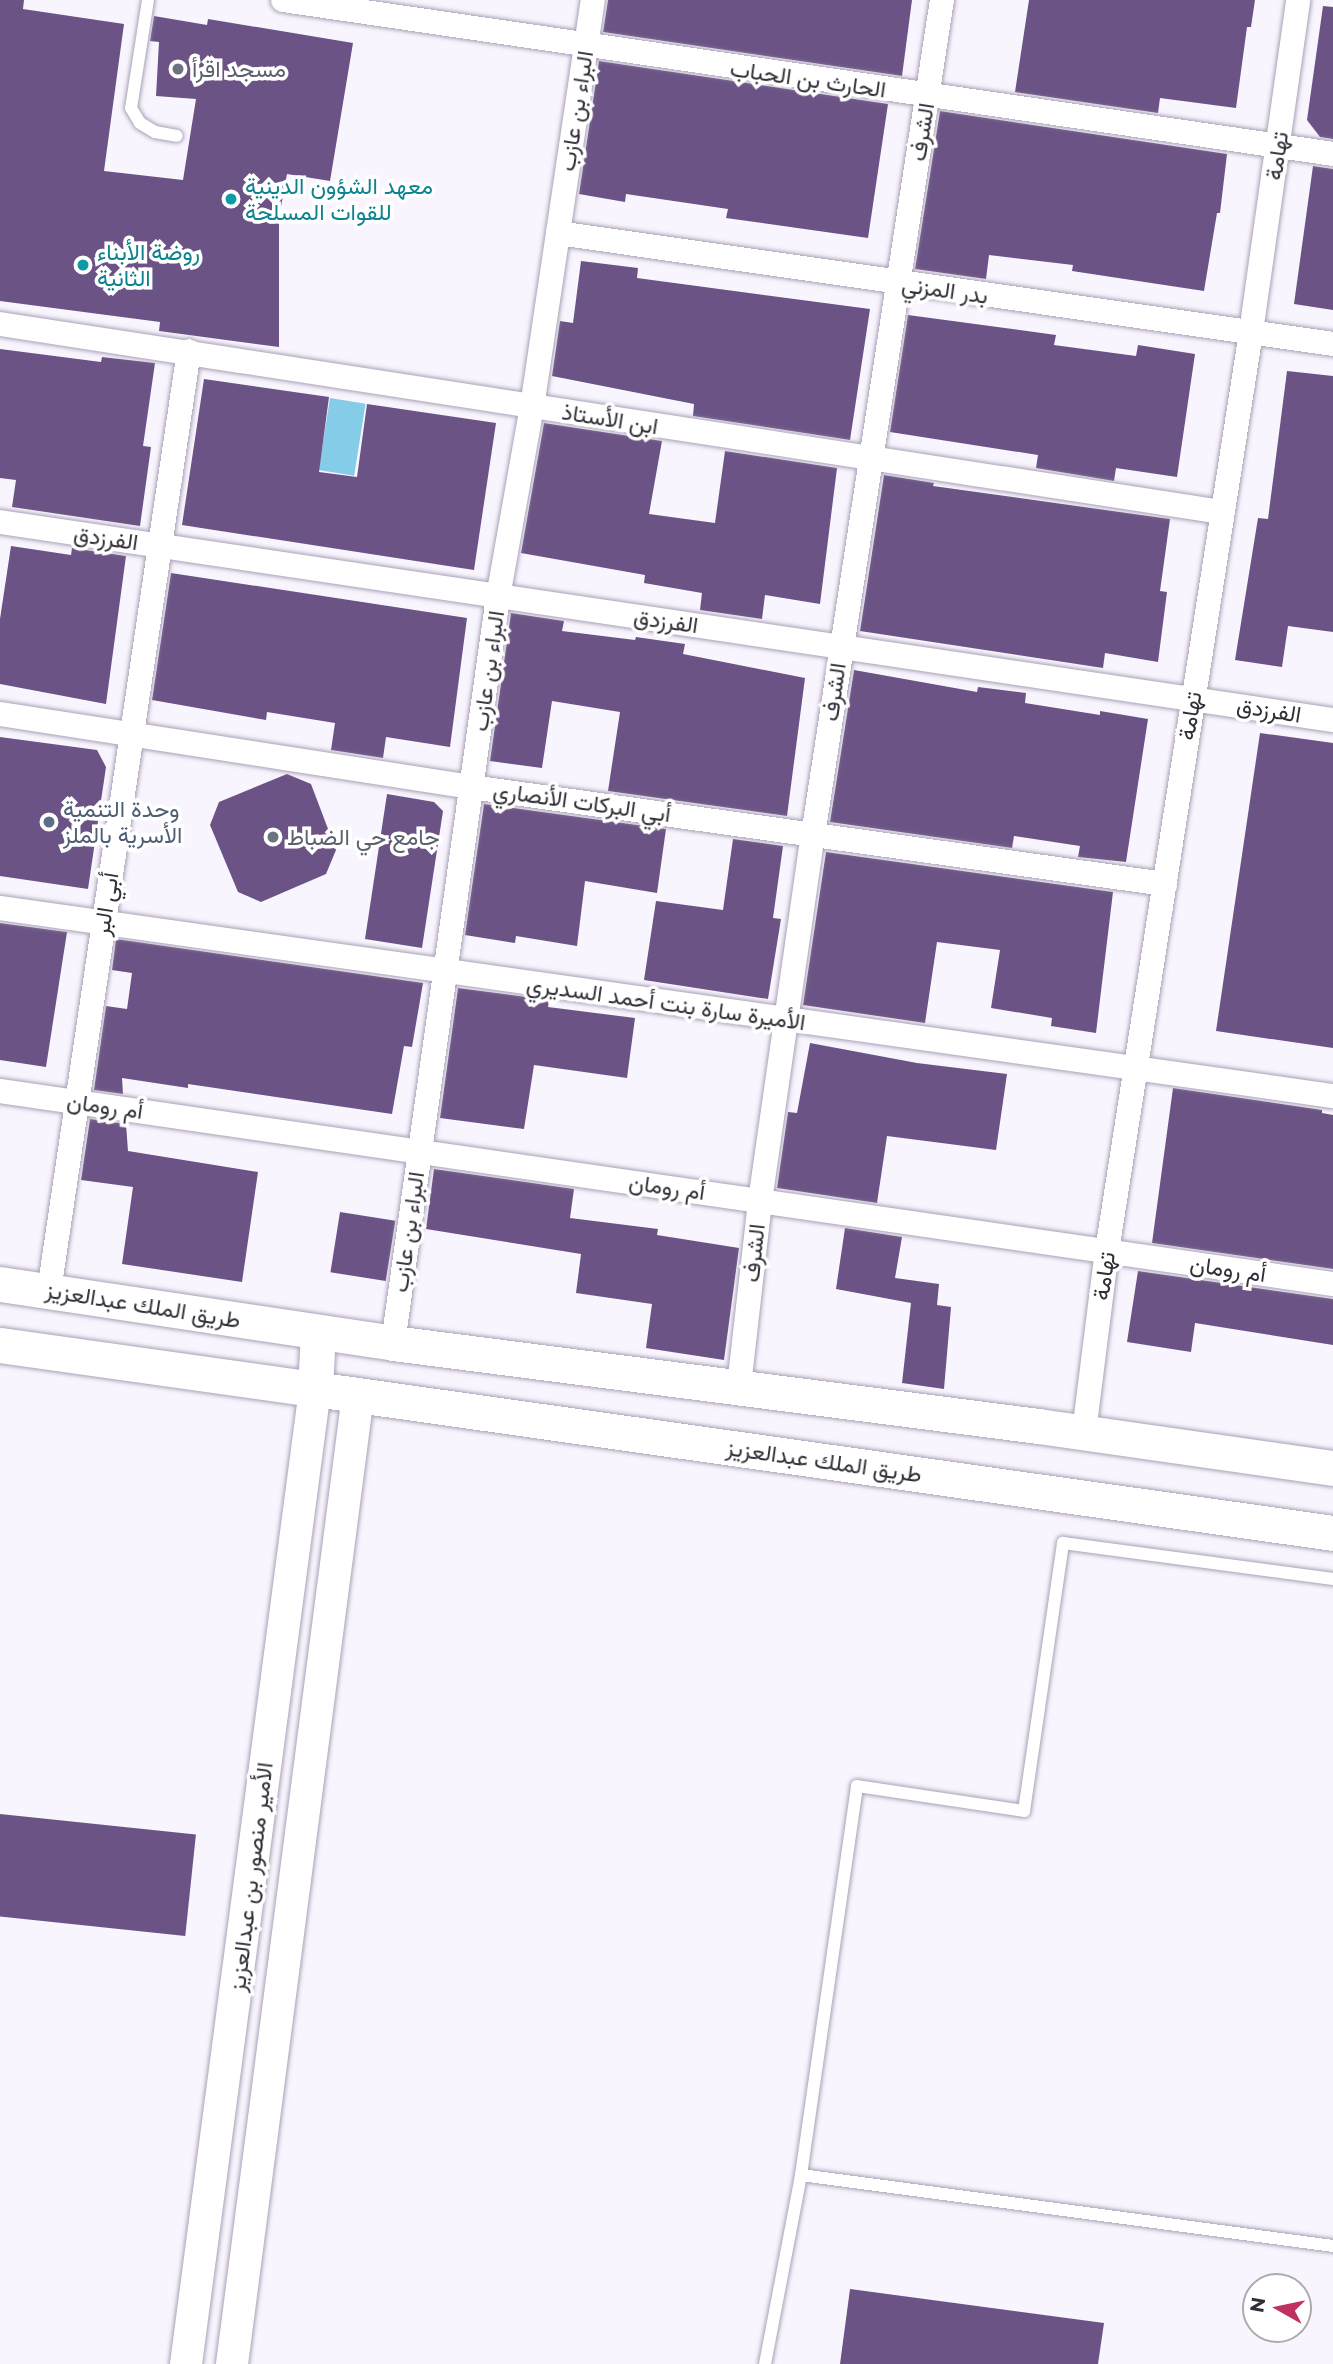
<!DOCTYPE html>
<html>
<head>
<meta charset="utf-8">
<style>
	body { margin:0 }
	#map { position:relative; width:1333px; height:2364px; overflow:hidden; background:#f9f5fe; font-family:Montserrat,Vazirmatn,sans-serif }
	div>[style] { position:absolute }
	.water>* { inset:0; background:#84cce7; transform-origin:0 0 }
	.building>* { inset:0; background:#6b5485; transform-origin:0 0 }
	.roads { filter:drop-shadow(0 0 2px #aaa1b7) drop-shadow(0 0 2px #aaa1b7) }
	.service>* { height:12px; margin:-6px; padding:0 6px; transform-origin:6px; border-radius:6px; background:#fff }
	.minor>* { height:24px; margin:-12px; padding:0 12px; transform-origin:12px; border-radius:12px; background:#fff }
	.tertiary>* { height:32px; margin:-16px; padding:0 16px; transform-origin:16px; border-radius:16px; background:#fff }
	.secondary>* { height:35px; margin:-17.5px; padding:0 17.5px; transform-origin:17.5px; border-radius:17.5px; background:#fff }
	.dots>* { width:19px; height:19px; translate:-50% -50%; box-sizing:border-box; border:4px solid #fff; border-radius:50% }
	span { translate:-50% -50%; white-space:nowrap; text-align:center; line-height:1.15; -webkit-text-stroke:7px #fff; paint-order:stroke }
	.worship-label { font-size:23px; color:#5b616d }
	.left { translate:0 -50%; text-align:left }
	.street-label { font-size:23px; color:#322e37 }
	.culture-label { font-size:23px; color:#0d838f }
	.service-label { font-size:23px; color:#4e5e75 }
	.north { position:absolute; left:1242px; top:2273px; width:70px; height:70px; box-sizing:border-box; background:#fff; border:2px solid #adabaf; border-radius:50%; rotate:279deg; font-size:19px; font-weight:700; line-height:28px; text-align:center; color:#322e37 }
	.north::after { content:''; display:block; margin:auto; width:24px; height:32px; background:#bf3160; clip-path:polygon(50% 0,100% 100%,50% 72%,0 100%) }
</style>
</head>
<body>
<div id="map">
	<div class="water">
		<div style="left:330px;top:398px;width:36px;height:73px;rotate:9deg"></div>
	</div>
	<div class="building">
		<div style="clip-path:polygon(0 0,24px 0,23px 9px,124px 24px,104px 171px,183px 180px,196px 99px,156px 96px,159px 42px,150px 41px,154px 16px,207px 25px,208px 19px,353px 43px,330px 181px,287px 174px,279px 217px,279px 347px,159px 331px,160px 322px,0 301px)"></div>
		<div style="clip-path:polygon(608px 0,912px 0,902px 76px,603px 32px)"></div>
		<div style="clip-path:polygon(1029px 0,1255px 0,1251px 27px,1247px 27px,1236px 108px,1160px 98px,1158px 113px,1015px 92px)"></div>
		<div style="clip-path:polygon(1323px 6px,1333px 7px,1333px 139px,1320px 137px,1307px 120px)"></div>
		<div style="clip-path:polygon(599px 61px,888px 104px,868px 238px,726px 218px,728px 209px,626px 194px,625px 202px,579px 194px)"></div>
		<div style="clip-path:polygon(940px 111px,1227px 154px,1220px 213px,1217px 213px,1204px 291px,1072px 271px,1073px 265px,989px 255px,986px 279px,915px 269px)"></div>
		<div style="clip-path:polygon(1313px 166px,1333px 169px,1333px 310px,1294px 304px)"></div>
		<div style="clip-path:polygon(581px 261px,638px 268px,637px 278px,870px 309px,850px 440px,693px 416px,694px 404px,552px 376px,560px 321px,573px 323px)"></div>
		<div style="clip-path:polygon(908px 315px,1056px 335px,1054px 345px,1136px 356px,1138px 345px,1195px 354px,1177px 477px,1116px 468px,1114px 481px,1036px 468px,1038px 455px,890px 432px)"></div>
		<div style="clip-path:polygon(0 349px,101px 362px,102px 357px,155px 363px,143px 446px,151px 447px,140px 526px,12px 507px,16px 480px,0 478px)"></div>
		<div style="clip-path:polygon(1287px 371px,1333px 376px,1333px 632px,1288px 626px,1282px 667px,1235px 660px,1258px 518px,1268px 519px)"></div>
		<div style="clip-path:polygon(204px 379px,329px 397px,319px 472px,357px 477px,367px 404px,496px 423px,474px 570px,182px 525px)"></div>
		<div style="clip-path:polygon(544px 423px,662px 441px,649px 514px,715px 523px,725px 451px,837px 468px,820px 604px,765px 595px,762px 619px,700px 610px,702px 593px,644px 583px,645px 575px,521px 553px)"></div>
		<div style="clip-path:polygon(884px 475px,934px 483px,933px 486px,1170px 519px,1160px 591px,1167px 592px,1158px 662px,1105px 653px,1103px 668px,860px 631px)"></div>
		<div style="clip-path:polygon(11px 546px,71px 555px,72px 548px,126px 556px,106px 704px,0 684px,0 619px)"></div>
		<div style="clip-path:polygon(171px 573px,467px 618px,450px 747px,386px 737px,383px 758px,331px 750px,335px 723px,267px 712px,266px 720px,152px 700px)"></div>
		<div style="clip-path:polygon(511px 613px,564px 621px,562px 631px,635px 640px,636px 637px,685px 644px,683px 654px,805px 678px,787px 816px,608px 791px,620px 712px,552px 701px,542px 768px,490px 761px)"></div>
		<div style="clip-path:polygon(854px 670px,977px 692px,978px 687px,1026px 693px,1025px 703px,1100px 715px,1100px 711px,1148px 719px,1126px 862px,1078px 857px,1080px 846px,1014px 836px,1012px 848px,830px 822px)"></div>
		<div style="clip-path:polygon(1260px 733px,1333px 743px,1333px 1048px,1216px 1031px)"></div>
		<div style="clip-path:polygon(0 737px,97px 750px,106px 767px,88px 889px,0 876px)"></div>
		<div style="clip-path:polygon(287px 774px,311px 784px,336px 850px,326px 874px,261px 902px,238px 892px,210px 825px,219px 802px)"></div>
		<div style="clip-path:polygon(387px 794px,434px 802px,443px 811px,422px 948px,365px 939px)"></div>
		<div style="clip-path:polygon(484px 804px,666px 829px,657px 893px,585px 881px,577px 946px,516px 936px,515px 943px,465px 935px)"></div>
		<div style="clip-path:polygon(733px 839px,783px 846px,773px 918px,781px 919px,768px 999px,644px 980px,656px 901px,723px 910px)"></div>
		<div style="clip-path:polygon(826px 852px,1113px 892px,1096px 1033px,1051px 1026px,1052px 1018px,991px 1008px,1000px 950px,937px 942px,925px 1023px,803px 1005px)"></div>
		<div style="clip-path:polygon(0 923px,67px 932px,46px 1067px,0 1060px)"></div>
		<div style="clip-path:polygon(116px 939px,423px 983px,412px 1047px,404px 1046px,392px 1114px,188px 1084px,188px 1088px,122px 1078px,123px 1094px,94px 1090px,106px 1006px,127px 1009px,132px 973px,112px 970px)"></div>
		<div style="clip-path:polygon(458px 988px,549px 1000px,548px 1007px,635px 1018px,627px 1078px,534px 1065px,524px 1129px,440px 1118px)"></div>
		<div style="clip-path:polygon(810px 1043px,917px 1063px,1007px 1074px,996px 1150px,887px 1136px,877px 1203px,777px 1188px,788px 1112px,797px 1113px)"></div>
		<div style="clip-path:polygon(1173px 1088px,1322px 1110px,1322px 1113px,1333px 1115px,1333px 1269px,1152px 1243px)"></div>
		<div style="clip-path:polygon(90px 1119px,126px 1124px,128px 1151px,258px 1172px,242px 1282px,122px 1264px,133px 1187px,81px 1180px)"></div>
		<div style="clip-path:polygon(434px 1169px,574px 1189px,570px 1218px,658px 1229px,657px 1235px,739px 1248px,724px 1360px,646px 1348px,652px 1304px,576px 1293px,581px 1254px,426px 1229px)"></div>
		<div style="left:340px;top:1212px;width:56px;height:61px;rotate:9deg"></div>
		<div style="clip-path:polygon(845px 1228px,902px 1237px,895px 1278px,939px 1284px,937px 1305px,951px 1307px,944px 1389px,902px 1383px,911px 1303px,836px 1289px)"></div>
		<div style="clip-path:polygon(1138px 1271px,1333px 1299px,1333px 1345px,1195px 1323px,1191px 1352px,1127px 1342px)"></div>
		<div style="left:0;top:1814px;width:197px;height:102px;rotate:6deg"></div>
		<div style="clip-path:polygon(850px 2289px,1104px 2323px,1098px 2364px,840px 2364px)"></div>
	</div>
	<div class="roads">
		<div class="service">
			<div style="left:148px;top:0;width:109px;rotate:98.9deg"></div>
			<div style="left:131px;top:108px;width:17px;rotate:59deg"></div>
			<div style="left:140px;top:123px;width:17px;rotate:31deg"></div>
			<div style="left:155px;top:132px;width:22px;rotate:10deg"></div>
			<div style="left:801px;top:2175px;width:537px;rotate:7.6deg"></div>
			<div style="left:765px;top:2364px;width:192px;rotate:-79.2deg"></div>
			<div style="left:801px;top:2175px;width:393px;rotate:-81.8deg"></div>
			<div style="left:857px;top:1786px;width:169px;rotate:8.5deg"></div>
			<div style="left:1024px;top:1811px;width:271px;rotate:-81.7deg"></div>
			<div style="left:1063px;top:1543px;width:272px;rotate:7.6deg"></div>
		</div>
		<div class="minor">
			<div style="left:283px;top:0;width:1061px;rotate:8.34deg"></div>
			<div style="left:558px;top:233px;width:783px;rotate:8.15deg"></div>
			<div style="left:0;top:324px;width:1235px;rotate:8.75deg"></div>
			<div style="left:0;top:522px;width:1348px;rotate:8.45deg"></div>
			<div style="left:0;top:714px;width:477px;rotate:8.8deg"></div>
			<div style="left:471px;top:787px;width:701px;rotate:7.96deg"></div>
			<div style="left:0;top:908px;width:1346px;rotate:8.03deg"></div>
			<div style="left:0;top:1091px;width:1347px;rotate:8.24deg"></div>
			<div style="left:49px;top:1291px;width:950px;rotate:-81.53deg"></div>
			<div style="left:393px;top:1343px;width:753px;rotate:-81.99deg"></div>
			<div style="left:498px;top:597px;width:193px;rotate:-79.9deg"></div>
			<div style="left:532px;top:407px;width:412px;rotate:-81.5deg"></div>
			<div style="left:739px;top:1386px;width:186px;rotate:-83.5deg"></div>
			<div style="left:760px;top:1201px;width:370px;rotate:-81.8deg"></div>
			<div style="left:813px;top:835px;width:845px;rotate:-81.22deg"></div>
			<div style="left:1084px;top:1432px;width:182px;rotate:-82.8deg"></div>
			<div style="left:1107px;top:1251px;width:930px;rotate:-81.09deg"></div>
			<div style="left:1251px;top:332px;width:335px;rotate:-81.9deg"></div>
		</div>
		<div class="tertiary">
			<div style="left:186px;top:2364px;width:983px;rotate:-82.46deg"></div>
			<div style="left:232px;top:2364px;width:977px;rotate:-82.59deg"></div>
		</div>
		<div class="secondary">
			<div style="left:0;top:1284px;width:397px;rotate:8.5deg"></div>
			<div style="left:393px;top:1343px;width:650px;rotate:7.33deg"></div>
			<div style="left:1038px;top:1426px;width:298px;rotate:8.1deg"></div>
			<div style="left:318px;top:1332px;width:57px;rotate:93deg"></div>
			<div style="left:315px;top:1389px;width:1028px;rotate:8.05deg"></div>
			<div style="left:0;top:1345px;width:318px;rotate:8deg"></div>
		</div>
	</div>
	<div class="dots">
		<div style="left:178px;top:69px;background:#6b7280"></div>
		<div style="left:231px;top:199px;background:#0f9aa8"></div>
		<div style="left:83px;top:265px;background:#0f9aa8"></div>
		<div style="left:49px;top:822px;background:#5c6f8a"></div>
		<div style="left:273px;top:837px;background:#6b7280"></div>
	</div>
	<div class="worship-label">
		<span class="left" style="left:192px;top:69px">مسجد اقرأ</span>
		<span class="left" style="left:287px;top:837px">جامع حي الضباط</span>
	</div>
	<div class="street-label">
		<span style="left:808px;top:79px;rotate:8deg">الحارث بن الحباب</span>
		<span style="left:576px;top:111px;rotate:-81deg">البراء بن عازب</span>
		<span style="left:922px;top:132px;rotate:-81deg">الشرف</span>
		<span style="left:1277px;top:156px;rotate:-82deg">تهامة</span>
		<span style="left:945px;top:290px;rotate:8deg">بدر المزني</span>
		<span style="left:610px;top:419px;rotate:9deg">ابن الأستاذ</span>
		<span style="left:106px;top:538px;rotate:8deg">الفرزدق</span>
		<span style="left:666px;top:621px;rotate:8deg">الفرزدق</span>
		<span style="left:488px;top:671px;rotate:-82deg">البراء بن عازب</span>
		<span style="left:834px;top:692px;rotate:-82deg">الشرف</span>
		<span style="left:1269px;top:710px;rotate:9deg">الفرزدق</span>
		<span style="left:1190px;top:716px;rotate:-81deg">تهامة</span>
		<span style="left:582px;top:802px;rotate:8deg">أبي البركات الأنصاري</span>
		<span style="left:106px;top:904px;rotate:-81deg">أبي البر</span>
		<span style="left:666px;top:1003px;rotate:8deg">الأميرة سارة بنت أحمد السديري</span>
		<span style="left:105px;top:1106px;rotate:8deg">أم رومان</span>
		<span style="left:667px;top:1187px;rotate:8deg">أم رومان</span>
		<span style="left:408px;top:1232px;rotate:-82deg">البراء بن عازب</span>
		<span style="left:754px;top:1253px;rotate:-84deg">الشرف</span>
		<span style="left:1228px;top:1269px;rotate:8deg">أم رومان</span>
		<span style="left:1104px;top:1276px;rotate:-82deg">تهامة</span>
		<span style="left:143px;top:1305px;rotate:9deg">طريق الملك عبدالعزيز</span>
		<span style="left:824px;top:1461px;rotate:8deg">طريق الملك عبدالعزيز</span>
		<span style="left:251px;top:1877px;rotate:-83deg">الأمير منصور بن عبدالعزيز</span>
	</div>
	<div class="culture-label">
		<span class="left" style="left:245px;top:199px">معهد الشؤون الدينية<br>للقوات المسلحة</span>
		<span class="left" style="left:97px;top:265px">روضة الأبناء<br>الثانية</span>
	</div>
	<div class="service-label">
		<span class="left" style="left:63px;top:822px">وحدة التنمية<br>الأسرية بالملز</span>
	</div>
	<div class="north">N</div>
</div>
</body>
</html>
